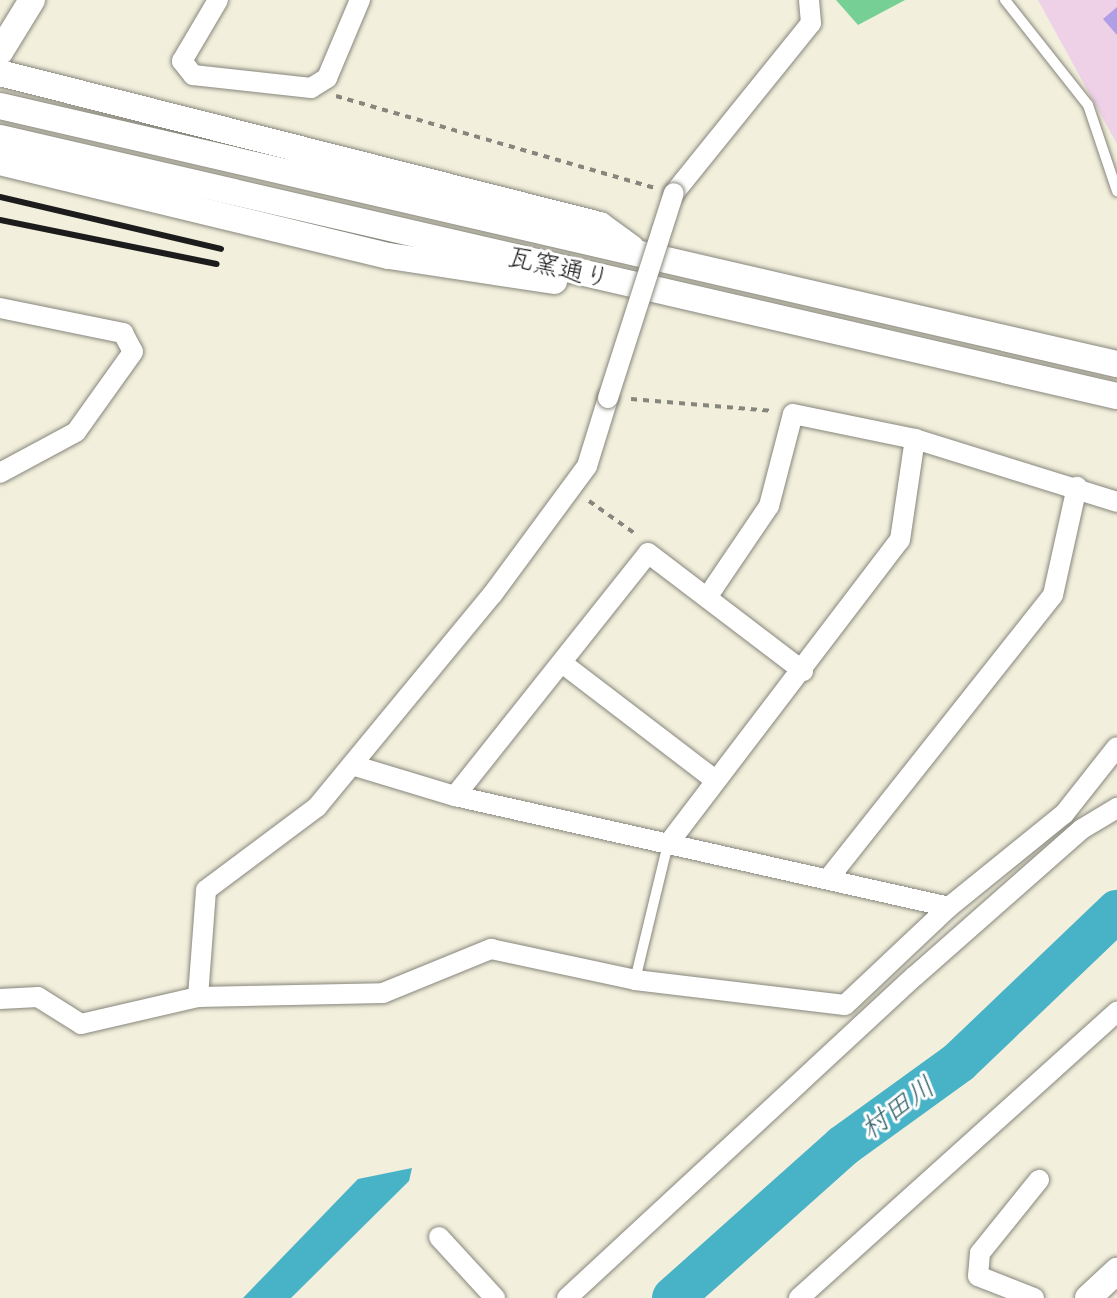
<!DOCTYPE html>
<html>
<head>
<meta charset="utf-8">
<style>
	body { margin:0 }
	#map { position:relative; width:1117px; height:1298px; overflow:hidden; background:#f2efdc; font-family:"Patrick Hand","Klee One",sans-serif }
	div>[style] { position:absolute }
	.built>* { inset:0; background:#eed0e7 }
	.green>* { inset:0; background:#76cf95 }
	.water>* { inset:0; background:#48b2c6 }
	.river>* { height:42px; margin:-21px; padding:0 21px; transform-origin:21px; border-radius:21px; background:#48b2c6 }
	.building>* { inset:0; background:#b09ee6 }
	.path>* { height:4px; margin-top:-2px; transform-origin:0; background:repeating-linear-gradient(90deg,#87867c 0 6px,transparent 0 12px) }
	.roads { filter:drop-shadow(0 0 2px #87867c) drop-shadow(0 0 2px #87867c) }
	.service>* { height:10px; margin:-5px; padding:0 5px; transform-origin:5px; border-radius:5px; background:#fff }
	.minor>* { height:20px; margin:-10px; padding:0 10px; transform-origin:10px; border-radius:10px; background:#fff }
	.tertiary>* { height:26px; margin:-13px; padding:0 13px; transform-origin:13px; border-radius:13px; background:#fff }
	.rail>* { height:6px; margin:-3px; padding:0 3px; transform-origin:3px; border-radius:3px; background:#1c1c1c }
	.bridges { filter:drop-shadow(0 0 2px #87867c) drop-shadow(0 0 2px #87867c) }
	.minor-bridge>* { height:20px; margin:-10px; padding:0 10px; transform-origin:10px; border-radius:10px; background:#fff }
	span { translate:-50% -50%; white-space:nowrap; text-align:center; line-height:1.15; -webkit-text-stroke:6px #fff; paint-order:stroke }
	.street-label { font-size:26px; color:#1c1c1c }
	.water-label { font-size:28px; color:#306068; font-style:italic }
</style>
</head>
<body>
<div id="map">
	<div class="built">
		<div style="clip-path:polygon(1038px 0,1117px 0,1117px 144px)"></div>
	</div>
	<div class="green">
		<div style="clip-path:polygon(836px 0,905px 0,858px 25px)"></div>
	</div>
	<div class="water">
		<div style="clip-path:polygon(412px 1168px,409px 1181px,291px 1298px,243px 1298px,358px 1179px)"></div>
	</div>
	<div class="river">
		<div style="left:673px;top:1298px;width:228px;rotate:-41.8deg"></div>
		<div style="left:843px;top:1146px;width:143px;rotate:-35.9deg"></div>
		<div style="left:959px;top:1062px;width:219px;rotate:-43.7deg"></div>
	</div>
	<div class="building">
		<div style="clip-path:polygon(1117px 7px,1117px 35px,1103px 19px)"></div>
	</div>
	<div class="path">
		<div style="left:336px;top:96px;width:331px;rotate:16.1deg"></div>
		<div style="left:631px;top:399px;width:143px;rotate:4.8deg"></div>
		<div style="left:589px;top:501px;width:59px;rotate:35.3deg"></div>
	</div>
	<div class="roads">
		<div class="service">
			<div style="left:1005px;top:0;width:134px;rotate:51.7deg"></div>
			<div style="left:1088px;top:105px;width:91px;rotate:71.4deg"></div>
			<div style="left:635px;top:980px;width:140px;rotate:-76.4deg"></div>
		</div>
		<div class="minor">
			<div style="left:218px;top:0;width:71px;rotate:120.5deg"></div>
			<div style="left:182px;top:61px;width:18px;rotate:52deg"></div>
			<div style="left:193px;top:75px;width:119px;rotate:6.3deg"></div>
			<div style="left:311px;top:88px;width:19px;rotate:-32deg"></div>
			<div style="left:327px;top:78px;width:85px;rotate:-67.1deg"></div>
			<div style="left:674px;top:193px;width:218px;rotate:-51.1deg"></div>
			<div style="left:811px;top:23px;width:23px;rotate:-95deg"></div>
			<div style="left:0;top:308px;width:126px;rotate:11.5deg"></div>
			<div style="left:123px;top:333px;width:21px;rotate:62deg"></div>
			<div style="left:133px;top:352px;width:98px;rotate:125.5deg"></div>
			<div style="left:76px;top:432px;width:86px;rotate:151.7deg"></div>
			<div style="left:708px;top:596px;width:109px;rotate:-55.9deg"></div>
			<div style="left:769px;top:506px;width:95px;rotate:-75.4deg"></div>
			<div style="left:793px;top:414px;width:125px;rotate:11.6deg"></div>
			<div style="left:915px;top:439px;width:212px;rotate:17.3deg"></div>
			<div style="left:562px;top:663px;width:193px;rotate:37.4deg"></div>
			<div style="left:352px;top:765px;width:108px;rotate:16.8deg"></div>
			<div style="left:455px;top:796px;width:506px;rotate:12.66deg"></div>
			<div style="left:455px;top:796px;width:310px;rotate:-51.5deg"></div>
			<div style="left:648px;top:553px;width:195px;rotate:37.3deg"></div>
			<div style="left:668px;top:844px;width:382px;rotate:-52.7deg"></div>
			<div style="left:900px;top:540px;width:102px;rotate:-81.6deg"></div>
			<div style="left:828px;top:879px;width:362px;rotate:-51.6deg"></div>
			<div style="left:1053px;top:595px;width:111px;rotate:-77.5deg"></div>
			<div style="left:198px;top:997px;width:107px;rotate:-85.7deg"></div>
			<div style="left:206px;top:890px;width:139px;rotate:-36.8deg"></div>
			<div style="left:317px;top:807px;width:275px;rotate:-50.5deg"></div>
			<div style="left:492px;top:595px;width:160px;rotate:-53.6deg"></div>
			<div style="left:587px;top:466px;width:71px;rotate:-72.8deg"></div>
			<div style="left:0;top:999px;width:38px;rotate:-3deg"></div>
			<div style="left:38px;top:997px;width:51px;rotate:32.1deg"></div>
			<div style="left:81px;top:1024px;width:120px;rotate:-13deg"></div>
			<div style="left:198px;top:997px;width:185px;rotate:-1.2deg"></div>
			<div style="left:383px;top:993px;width:117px;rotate:-22.2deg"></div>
			<div style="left:491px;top:949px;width:147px;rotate:12.1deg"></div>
			<div style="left:635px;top:980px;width:211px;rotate:6.8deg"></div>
			<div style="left:845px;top:1005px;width:143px;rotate:-43.3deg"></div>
			<div style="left:949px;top:907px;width:148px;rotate:-39deg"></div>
			<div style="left:1064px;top:814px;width:85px;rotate:-51.7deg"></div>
			<div style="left:439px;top:1237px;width:83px;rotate:47.4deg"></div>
			<div style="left:567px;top:1298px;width:474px;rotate:-42.8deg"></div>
			<div style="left:915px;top:976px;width:222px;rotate:-41.4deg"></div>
			<div style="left:1082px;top:829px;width:41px;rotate:-31deg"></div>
			<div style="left:799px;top:1298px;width:428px;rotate:-42deg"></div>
			<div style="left:1034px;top:1298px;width:60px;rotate:-158.6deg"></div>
			<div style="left:978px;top:1276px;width:23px;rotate:-85deg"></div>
			<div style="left:980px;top:1253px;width:94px;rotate:-51.1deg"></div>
		</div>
		<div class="tertiary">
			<div style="left:0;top:52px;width:61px;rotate:-58.4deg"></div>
			<div style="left:0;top:73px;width:619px;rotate:14.22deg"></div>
			<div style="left:600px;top:225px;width:39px;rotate:36deg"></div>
			<div style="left:0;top:106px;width:1146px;rotate:13.01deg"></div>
			<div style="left:0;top:138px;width:1146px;rotate:13.01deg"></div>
			<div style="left:0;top:162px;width:400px;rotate:13.6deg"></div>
			<div style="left:389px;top:256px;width:167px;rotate:8.6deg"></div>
			<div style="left:1088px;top:1298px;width:40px;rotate:-43deg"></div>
		</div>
	</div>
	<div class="rail">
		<div style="left:0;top:197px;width:227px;rotate:13.2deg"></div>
		<div style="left:0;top:220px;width:221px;rotate:11.5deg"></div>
	</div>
	<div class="bridges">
		<div class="minor-bridge">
			<div style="left:608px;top:398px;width:215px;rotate:-72.2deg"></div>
		</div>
	</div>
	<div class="street-label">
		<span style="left:559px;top:267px;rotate:13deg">瓦窯通り</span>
	</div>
	<div class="water-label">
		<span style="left:897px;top:1107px;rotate:-36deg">村田川</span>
	</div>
</div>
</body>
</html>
